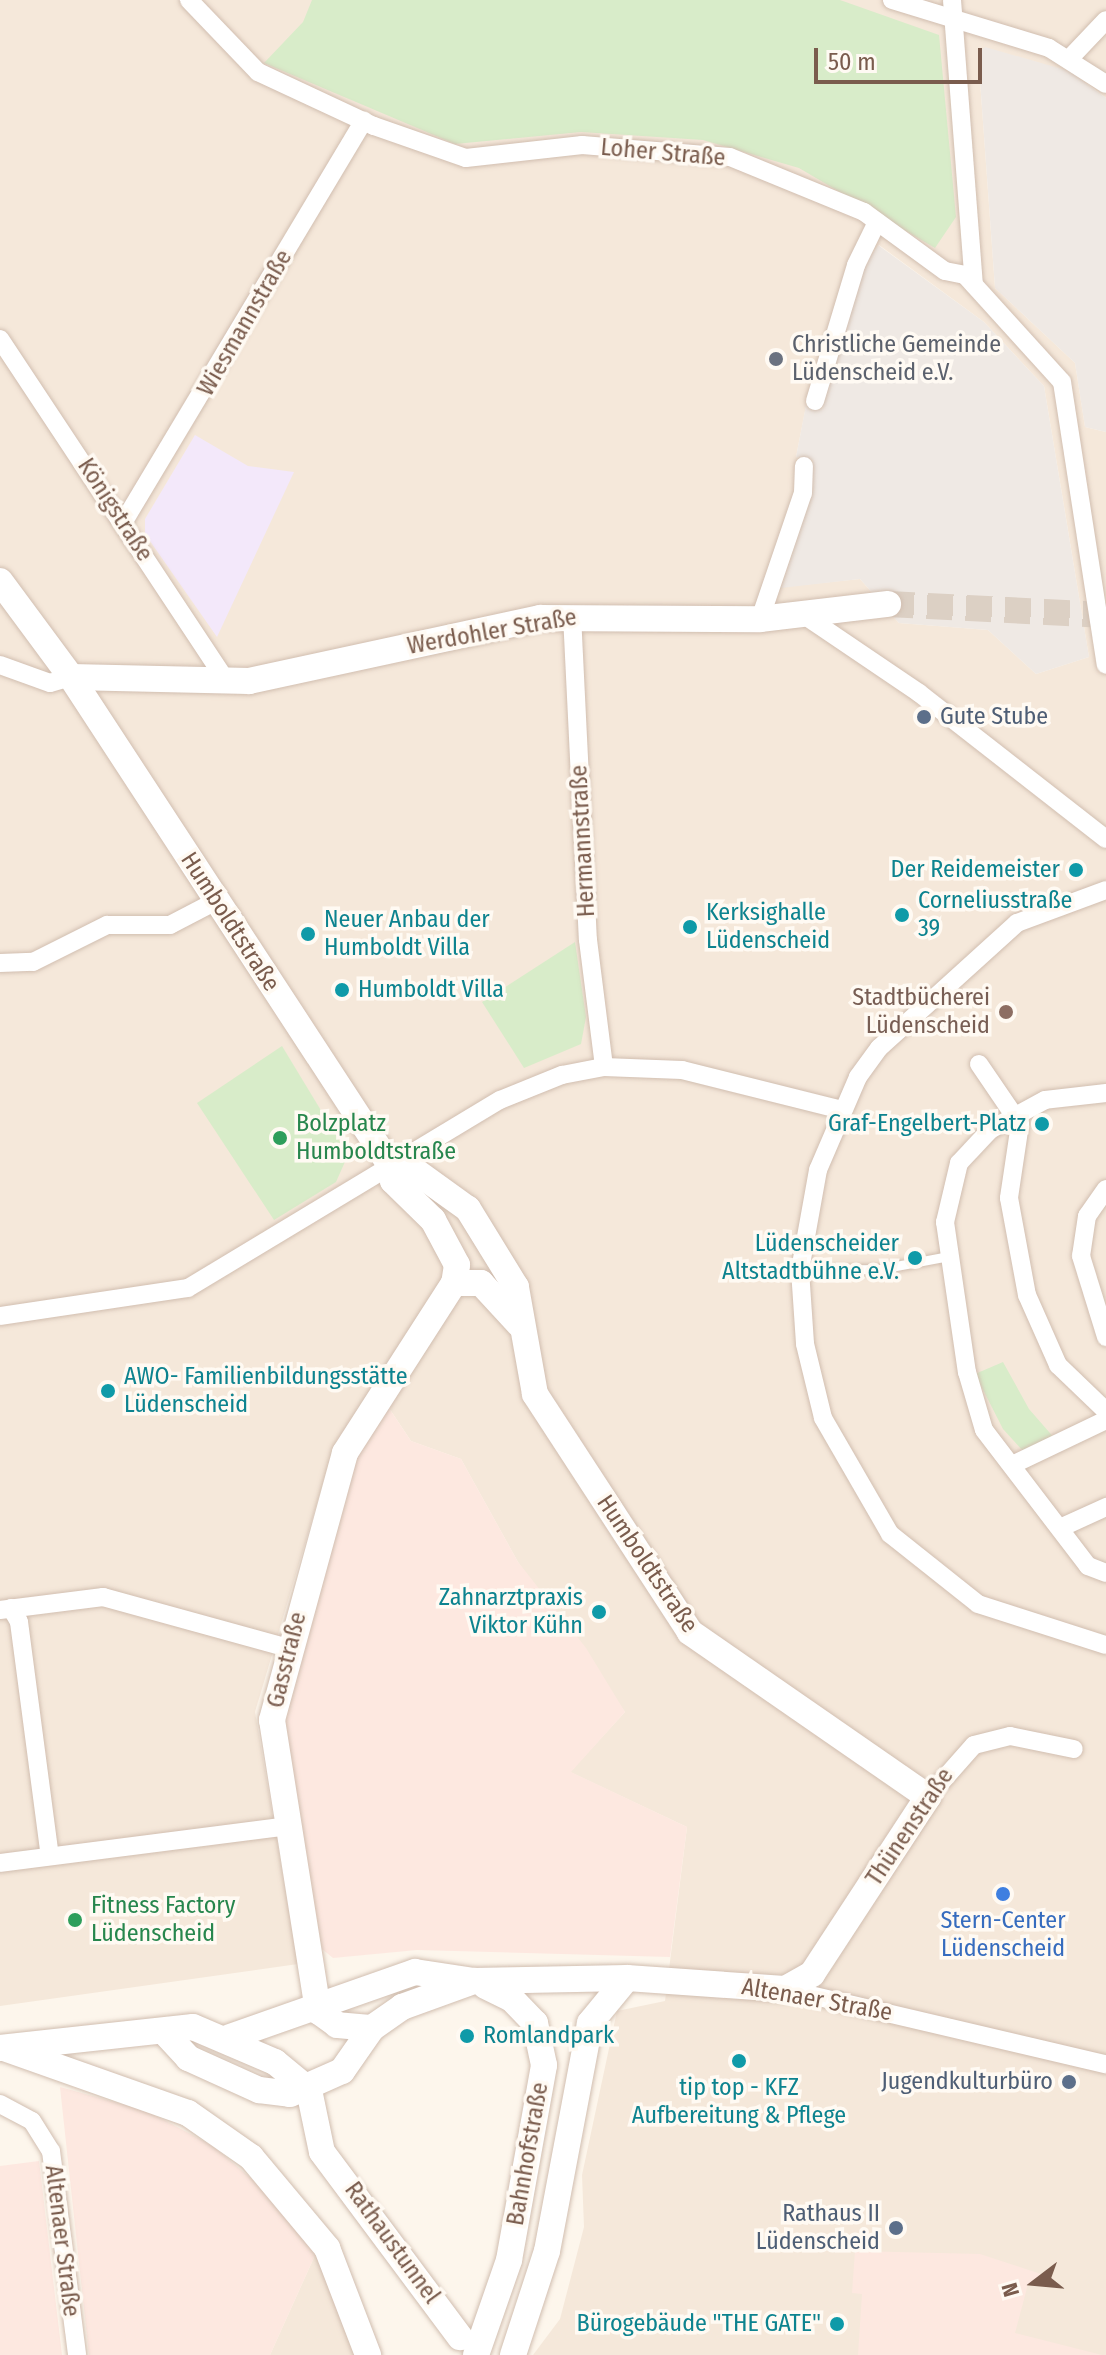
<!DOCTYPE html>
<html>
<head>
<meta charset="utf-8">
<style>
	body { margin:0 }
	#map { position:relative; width:1106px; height:2355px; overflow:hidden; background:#fdf6ec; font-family:"Fira Sans Condensed",sans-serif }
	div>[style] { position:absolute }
	.residential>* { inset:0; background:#f5e8da }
	.commercial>* { inset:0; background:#fde8e0 }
	.industrial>* { inset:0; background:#efe9e4 }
	.education>* { inset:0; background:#f3e8fa }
	.green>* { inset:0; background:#d8ecc9 }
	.secondary-tunnel>* { height:26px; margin-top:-13px; transform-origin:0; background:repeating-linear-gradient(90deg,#dcd0c4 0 26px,transparent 0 39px) }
	.roads { filter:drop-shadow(0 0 2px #d1beb0) drop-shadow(0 0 2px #d1beb0) }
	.lane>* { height:9px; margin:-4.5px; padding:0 4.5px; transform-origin:4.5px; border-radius:4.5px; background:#fff }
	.street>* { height:18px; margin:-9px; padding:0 9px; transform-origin:9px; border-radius:9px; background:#fff }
	.secondary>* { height:26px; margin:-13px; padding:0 13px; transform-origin:13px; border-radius:13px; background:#fff }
	.dots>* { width:22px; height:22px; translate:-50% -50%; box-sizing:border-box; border:4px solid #fffaf3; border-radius:50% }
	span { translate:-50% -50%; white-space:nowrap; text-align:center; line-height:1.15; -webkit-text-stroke:7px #fffaf3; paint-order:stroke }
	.street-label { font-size:24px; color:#7a5c4d }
	.worship-label { font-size:24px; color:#5b616d }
	.left { translate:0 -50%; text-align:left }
	.service-label { font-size:24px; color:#4e5e75 }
	.right { translate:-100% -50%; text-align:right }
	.culture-label { font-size:24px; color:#0d838f }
	.education-label { font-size:24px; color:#785e54 }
	.leisure-label { font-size:24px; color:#27864d }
	.shop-label { font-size:24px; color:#366cbe }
	.north { position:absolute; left:994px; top:2243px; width:80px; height:80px; -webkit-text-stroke:6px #fffaf3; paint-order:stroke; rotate:254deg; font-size:22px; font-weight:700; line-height:32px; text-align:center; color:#7a5c4d }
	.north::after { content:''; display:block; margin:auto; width:28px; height:36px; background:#7a5c4d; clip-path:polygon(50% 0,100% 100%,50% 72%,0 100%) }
	.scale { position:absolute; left:814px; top:48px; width:168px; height:36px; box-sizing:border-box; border:4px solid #7a5c4d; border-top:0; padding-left:10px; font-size:24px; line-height:28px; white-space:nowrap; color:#7a5c4d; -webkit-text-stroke:6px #fffaf3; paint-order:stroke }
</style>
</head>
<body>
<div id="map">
	<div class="residential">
		<div style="clip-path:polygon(evenodd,0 0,1106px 0,1106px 98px,1088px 84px,978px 53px,995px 288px,1075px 363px,1085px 427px,1106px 432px,1106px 2355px,533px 2355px,560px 2319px,584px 2227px,582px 2175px,617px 2011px,665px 2001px,687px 1827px,570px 1772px,625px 1712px,518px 1562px,461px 1459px,411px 1441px,389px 1408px,367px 1394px,333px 1449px,255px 1712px,298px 1964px,0 2006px,0 0,879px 245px,984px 322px,1044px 386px,1089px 657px,1036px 674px,988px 630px,899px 623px,860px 579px,782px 587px,812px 494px,813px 460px,796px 457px,806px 406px,822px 409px,864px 268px,879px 245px)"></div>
		<div style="clip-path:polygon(316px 2253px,356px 2355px,270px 2355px)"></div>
	</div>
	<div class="commercial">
		<div style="clip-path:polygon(389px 1408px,411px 1441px,461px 1459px,518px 1562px,586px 1648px,625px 1712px,571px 1772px,687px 1827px,670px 1957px,417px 1950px,333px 1958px,322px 1949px,283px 1726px,357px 1456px)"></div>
		<div style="clip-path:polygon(60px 2087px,147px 2111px,213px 2146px,267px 2192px,316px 2253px,270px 2355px,89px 2355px)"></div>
		<div style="clip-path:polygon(39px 2161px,62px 2355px,0 2355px,0 2166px)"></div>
		<div style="clip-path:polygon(855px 2251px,980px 2254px,1044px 2275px,1041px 2286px,1028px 2284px,1015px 2333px,1102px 2355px,858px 2355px,862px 2294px,852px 2293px)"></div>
	</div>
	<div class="industrial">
		<div style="clip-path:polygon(985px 47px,1069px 71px,1106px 98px,1106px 432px,1085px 427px,1075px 363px,995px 288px,978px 53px)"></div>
		<div style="clip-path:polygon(878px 245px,984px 322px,1044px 386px,1089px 657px,1036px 674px,988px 630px,899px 623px,860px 579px,781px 588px,812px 494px,813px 460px,796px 457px,806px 405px,822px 409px,864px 267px)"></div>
	</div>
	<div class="education">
		<div style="clip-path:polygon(195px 435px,248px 466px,294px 472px,217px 637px,145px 534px,145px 519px)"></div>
	</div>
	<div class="green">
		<div style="clip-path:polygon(312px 0,840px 0,939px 35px,956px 217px,935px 248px,799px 168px,703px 140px,581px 132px,455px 144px,264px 63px,303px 22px)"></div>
		<div style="clip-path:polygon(575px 942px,586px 1017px,581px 1044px,524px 1068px,482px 1002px)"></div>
		<div style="clip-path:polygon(282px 1046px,348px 1155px,336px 1182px,274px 1220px,197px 1103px)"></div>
		<div style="clip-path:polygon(1003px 1362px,1029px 1409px,1056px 1440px,1023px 1451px,1003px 1429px,975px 1374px)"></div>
	</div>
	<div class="secondary-tunnel">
		<div style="left:888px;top:604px;width:218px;rotate:2.9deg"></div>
	</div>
	<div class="roads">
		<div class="lane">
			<div style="left:800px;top:1270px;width:80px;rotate:-0.7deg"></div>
			<div style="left:880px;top:1269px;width:70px;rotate:-10.7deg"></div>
		</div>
		<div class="street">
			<div style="left:189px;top:0;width:100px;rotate:46.2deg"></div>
			<div style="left:258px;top:72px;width:128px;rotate:25deg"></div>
			<div style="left:374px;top:126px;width:97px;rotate:19.2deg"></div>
			<div style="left:466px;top:158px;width:117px;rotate:-6.4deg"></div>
			<div style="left:582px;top:145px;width:148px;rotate:4.6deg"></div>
			<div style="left:730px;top:157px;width:145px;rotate:22.3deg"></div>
			<div style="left:864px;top:212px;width:100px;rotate:36.1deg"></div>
			<div style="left:945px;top:271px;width:20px;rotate:11deg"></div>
			<div style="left:965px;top:275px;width:144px;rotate:47.8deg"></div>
			<div style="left:1062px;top:382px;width:286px;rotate:81.2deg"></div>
			<div style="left:892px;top:0;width:164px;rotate:17deg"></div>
			<div style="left:1049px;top:48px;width:67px;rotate:32.3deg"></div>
			<div style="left:952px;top:0;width:285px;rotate:85.6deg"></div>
			<div style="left:1070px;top:58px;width:52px;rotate:-46.5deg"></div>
			<div style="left:0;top:339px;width:411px;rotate:56.5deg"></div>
			<div style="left:815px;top:401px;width:142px;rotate:-73.2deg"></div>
			<div style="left:856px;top:265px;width:48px;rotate:-64deg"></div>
			<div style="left:123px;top:523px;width:469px;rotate:-59.1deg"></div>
			<div style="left:572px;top:615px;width:325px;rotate:87.2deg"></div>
			<div style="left:588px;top:940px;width:128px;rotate:82.8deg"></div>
			<div style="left:804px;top:615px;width:139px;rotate:34.1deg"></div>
			<div style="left:919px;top:693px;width:237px;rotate:38deg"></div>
			<div style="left:760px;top:619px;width:133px;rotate:-71.2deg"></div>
			<div style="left:803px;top:493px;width:27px;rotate:-88deg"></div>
			<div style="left:0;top:665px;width:53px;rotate:19.8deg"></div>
			<div style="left:50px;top:683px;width:22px;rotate:-16deg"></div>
			<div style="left:1106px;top:890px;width:95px;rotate:159.7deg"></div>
			<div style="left:1017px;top:923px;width:186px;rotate:137.8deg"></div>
			<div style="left:879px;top:1048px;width:36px;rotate:126deg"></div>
			<div style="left:858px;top:1077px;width:101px;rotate:113.3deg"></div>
			<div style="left:818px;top:1170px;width:102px;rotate:100.2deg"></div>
			<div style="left:800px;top:1270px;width:74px;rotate:86.1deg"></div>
			<div style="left:805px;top:1344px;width:76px;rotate:76.3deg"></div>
			<div style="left:823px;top:1418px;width:134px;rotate:60deg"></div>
			<div style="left:890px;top:1534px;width:112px;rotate:38.5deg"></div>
			<div style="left:978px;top:1604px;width:134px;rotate:17.8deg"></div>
			<div style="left:0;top:963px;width:33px;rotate:-2deg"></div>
			<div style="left:33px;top:962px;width:83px;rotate:-26.6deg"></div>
			<div style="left:107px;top:925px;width:63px"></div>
			<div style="left:170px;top:925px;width:52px;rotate:-27.6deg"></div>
			<div style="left:979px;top:1064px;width:73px;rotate:55.7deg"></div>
			<div style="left:1020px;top:1124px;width:75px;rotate:98.5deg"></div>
			<div style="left:1009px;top:1198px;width:99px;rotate:79.5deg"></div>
			<div style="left:1027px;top:1295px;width:77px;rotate:66.1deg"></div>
			<div style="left:1058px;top:1365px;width:66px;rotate:43.8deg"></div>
			<div style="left:1106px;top:1093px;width:61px;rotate:173.5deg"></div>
			<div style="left:1045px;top:1100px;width:63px;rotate:151.4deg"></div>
			<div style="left:990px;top:1130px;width:45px;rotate:133.2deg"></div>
			<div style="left:959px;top:1163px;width:61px;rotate:103.3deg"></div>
			<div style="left:945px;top:1222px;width:152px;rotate:81.7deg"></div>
			<div style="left:967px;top:1372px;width:60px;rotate:73.7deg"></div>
			<div style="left:984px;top:1430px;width:171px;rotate:52.6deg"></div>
			<div style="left:1088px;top:1566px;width:19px;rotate:21deg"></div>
			<div style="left:1106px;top:1189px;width:33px;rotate:125deg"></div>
			<div style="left:1087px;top:1216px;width:40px;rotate:98.5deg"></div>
			<div style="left:1081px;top:1256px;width:85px;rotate:72.8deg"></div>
			<div style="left:0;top:1316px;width:190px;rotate:-8.5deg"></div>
			<div style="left:188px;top:1288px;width:364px;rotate:-31.1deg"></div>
			<div style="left:500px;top:1100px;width:67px;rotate:-22deg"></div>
			<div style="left:562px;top:1075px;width:43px;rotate:-10.8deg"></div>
			<div style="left:604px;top:1067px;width:78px;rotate:2.2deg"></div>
			<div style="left:682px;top:1070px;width:166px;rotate:14deg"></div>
			<div style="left:1012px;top:1465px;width:104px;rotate:-25.6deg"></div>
			<div style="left:1060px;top:1528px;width:51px;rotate:-24.5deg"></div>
			<div style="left:11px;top:1608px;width:16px;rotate:60deg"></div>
			<div style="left:19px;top:1622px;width:236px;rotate:82.5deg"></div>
			<div style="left:0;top:1610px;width:104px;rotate:-7.2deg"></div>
			<div style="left:103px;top:1597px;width:192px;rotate:15.4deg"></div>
			<div style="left:928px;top:1797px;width:69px;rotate:-48.5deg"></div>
			<div style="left:974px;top:1745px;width:37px;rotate:-14deg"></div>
			<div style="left:1010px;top:1736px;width:65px;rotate:11.5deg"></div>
			<div style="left:0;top:1863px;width:292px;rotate:-7.3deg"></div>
			<div style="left:785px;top:1989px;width:330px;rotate:13.2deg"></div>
			<div style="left:0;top:2104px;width:36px;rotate:28deg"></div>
			<div style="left:32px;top:2121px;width:36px;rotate:58deg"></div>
			<div style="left:51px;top:2151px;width:206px;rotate:82.7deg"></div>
		</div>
		<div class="secondary">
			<div style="left:0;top:581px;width:119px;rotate:53.5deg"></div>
			<div style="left:71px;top:677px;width:583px;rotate:56.83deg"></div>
			<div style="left:390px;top:1165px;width:16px;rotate:79deg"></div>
			<div style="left:393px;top:1181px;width:56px;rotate:44.3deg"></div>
			<div style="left:433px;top:1220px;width:51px;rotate:61.9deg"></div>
			<div style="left:457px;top:1265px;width:18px;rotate:99deg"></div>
			<div style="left:454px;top:1283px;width:202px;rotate:122.7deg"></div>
			<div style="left:345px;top:1453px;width:277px;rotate:105.3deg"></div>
			<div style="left:272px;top:1720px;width:295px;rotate:81deg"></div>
			<div style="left:318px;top:2011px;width:24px;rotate:36deg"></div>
			<div style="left:337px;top:2025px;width:35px;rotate:5deg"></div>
			<div style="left:71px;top:677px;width:178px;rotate:1.3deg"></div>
			<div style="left:249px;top:681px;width:298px;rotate:-12.2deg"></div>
			<div style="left:540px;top:618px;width:220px;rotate:0.3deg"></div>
			<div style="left:760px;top:619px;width:129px;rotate:-6.7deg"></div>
			<div style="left:454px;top:1283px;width:27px"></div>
			<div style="left:481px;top:1283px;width:56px;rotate:47.2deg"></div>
			<div style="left:166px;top:2034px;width:33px;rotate:47deg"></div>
			<div style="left:188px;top:2058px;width:78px;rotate:24.3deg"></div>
			<div style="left:259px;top:2090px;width:31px;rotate:7deg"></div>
			<div style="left:290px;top:2094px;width:57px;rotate:-23.9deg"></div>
			<div style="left:342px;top:2071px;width:52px;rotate:-55.1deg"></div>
			<div style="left:372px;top:2028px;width:37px;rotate:-35deg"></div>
			<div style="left:402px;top:2007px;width:77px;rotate:-19.9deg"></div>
			<div style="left:230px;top:2037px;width:196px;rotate:-19.4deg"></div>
			<div style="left:415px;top:1972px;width:60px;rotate:8.7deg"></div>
			<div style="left:474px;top:1981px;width:153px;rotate:-1.1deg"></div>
			<div style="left:627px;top:1978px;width:158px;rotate:4deg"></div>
			<div style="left:785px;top:1989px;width:31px;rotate:-29deg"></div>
			<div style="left:812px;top:1974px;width:212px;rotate:-56.8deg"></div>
			<div style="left:928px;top:1797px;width:290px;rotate:-145.3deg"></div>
			<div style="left:690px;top:1632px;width:284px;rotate:-123.1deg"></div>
			<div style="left:535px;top:1394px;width:109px;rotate:-100.1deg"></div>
			<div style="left:516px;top:1287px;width:92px;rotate:-121.6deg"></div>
			<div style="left:468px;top:1209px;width:70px;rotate:-144.3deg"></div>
			<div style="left:411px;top:1168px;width:21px;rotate:-172deg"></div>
			<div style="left:0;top:2048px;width:194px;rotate:-6.2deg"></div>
			<div style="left:193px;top:2027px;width:89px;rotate:23.1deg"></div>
			<div style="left:275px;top:2062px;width:44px;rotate:39.5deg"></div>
			<div style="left:309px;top:2090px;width:63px;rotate:78.2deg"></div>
			<div style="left:322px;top:2152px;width:231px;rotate:53.3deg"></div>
			<div style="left:4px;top:2048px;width:195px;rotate:19.5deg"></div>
			<div style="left:188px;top:2113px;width:77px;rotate:34.9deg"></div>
			<div style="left:251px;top:2157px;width:119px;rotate:50.1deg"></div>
			<div style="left:327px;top:2248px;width:115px;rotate:69deg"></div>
			<div style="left:476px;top:2355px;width:101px;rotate:-70.8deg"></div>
			<div style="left:509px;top:2260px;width:198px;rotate:-79.8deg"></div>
			<div style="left:544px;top:2065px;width:43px;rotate:-102.1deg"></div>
			<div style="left:535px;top:2023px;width:33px;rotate:-134deg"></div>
			<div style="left:512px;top:1999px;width:30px;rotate:-154deg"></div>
			<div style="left:513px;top:2355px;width:109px;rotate:-71.9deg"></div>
			<div style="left:547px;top:2251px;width:232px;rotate:-79.3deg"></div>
			<div style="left:590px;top:2023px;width:58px;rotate:-50.6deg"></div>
		</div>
	</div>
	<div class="dots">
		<div style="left:776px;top:359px;background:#6b7280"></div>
		<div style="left:924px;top:717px;background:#5c6f8a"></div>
		<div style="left:1076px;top:870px;background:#0f9aa8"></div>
		<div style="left:902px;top:915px;background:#0f9aa8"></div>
		<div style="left:690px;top:927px;background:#0f9aa8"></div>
		<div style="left:308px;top:934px;background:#0f9aa8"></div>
		<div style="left:342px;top:990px;background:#0f9aa8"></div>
		<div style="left:1006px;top:1012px;background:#8d6e63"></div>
		<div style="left:1042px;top:1124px;background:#0f9aa8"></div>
		<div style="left:280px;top:1138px;background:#2e9e5b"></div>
		<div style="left:915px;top:1258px;background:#0f9aa8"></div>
		<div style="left:108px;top:1391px;background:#0f9aa8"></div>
		<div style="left:599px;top:1612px;background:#0f9aa8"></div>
		<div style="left:1003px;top:1894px;background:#3f7fe0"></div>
		<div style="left:75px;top:1920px;background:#2e9e5b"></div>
		<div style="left:467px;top:2036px;background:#0f9aa8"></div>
		<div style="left:739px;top:2061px;background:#0f9aa8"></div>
		<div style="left:1069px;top:2082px;background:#5c6f8a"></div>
		<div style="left:896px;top:2228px;background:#5c6f8a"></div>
		<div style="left:837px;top:2324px;background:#0f9aa8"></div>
	</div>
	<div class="street-label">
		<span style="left:663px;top:153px;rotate:5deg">Loher Straße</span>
		<span style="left:245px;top:323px;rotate:-60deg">Wiesmannstraße</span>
		<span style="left:115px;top:510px;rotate:57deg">Königstraße</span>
		<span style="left:492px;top:632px;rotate:-10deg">Werdohler Straße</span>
		<span style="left:583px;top:841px;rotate:-93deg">Hermannstraße</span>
		<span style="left:230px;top:922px;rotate:57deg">Humboldtstraße</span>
		<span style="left:647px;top:1564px;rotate:56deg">Humboldtstraße</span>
		<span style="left:287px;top:1660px;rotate:-76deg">Gasstraße</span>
		<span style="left:910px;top:1827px;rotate:-56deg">Thünenstraße</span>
		<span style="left:817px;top:2000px;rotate:10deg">Altenaer Straße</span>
		<span style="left:528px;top:2154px;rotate:-80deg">Bahnhofstraße</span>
		<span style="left:62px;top:2241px;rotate:83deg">Altenaer Straße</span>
		<span style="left:392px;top:2243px;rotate:54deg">Rathaustunnel</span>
	</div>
	<div class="worship-label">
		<span class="left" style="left:792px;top:359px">Christliche Gemeinde<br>Lüdenscheid e.V.</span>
	</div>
	<div class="service-label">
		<span class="left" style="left:940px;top:717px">Gute Stube</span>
		<span class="right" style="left:1053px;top:2082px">Jugendkulturbüro</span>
		<span class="right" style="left:880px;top:2228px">Rathaus II<br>Lüdenscheid</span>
	</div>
	<div class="culture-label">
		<span class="right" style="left:1060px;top:870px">Der Reidemeister</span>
		<span class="left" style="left:918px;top:915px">Corneliusstraße<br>39</span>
		<span class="left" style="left:706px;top:927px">Kerksighalle<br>Lüdenscheid</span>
		<span class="left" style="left:324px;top:934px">Neuer Anbau der<br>Humboldt Villa</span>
		<span class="left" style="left:358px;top:990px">Humboldt Villa</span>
		<span class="right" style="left:1026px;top:1124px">Graf-Engelbert-Platz</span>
		<span class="right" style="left:899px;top:1258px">Lüdenscheider<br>Altstadtbühne e.V.</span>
		<span class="left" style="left:124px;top:1391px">AWO- Familienbildungsstätte<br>Lüdenscheid</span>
		<span class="right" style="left:583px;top:1612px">Zahnarztpraxis<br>Viktor Kühn</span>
		<span class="left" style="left:483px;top:2036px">Romlandpark</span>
		<span style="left:739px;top:2102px">tip top - KFZ<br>Aufbereitung &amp; Pflege</span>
		<span class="right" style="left:821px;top:2324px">Bürogebäude "THE GATE"</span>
	</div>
	<div class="education-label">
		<span class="right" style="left:990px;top:1012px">Stadtbücherei<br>Lüdenscheid</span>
	</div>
	<div class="leisure-label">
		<span class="left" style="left:296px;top:1138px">Bolzplatz<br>Humboldtstraße</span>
		<span class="left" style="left:91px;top:1920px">Fitness Factory<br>Lüdenscheid</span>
	</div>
	<div class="shop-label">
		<span style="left:1003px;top:1935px">Stern-Center<br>Lüdenscheid</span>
	</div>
	<div class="north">N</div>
	<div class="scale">50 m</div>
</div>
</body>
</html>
